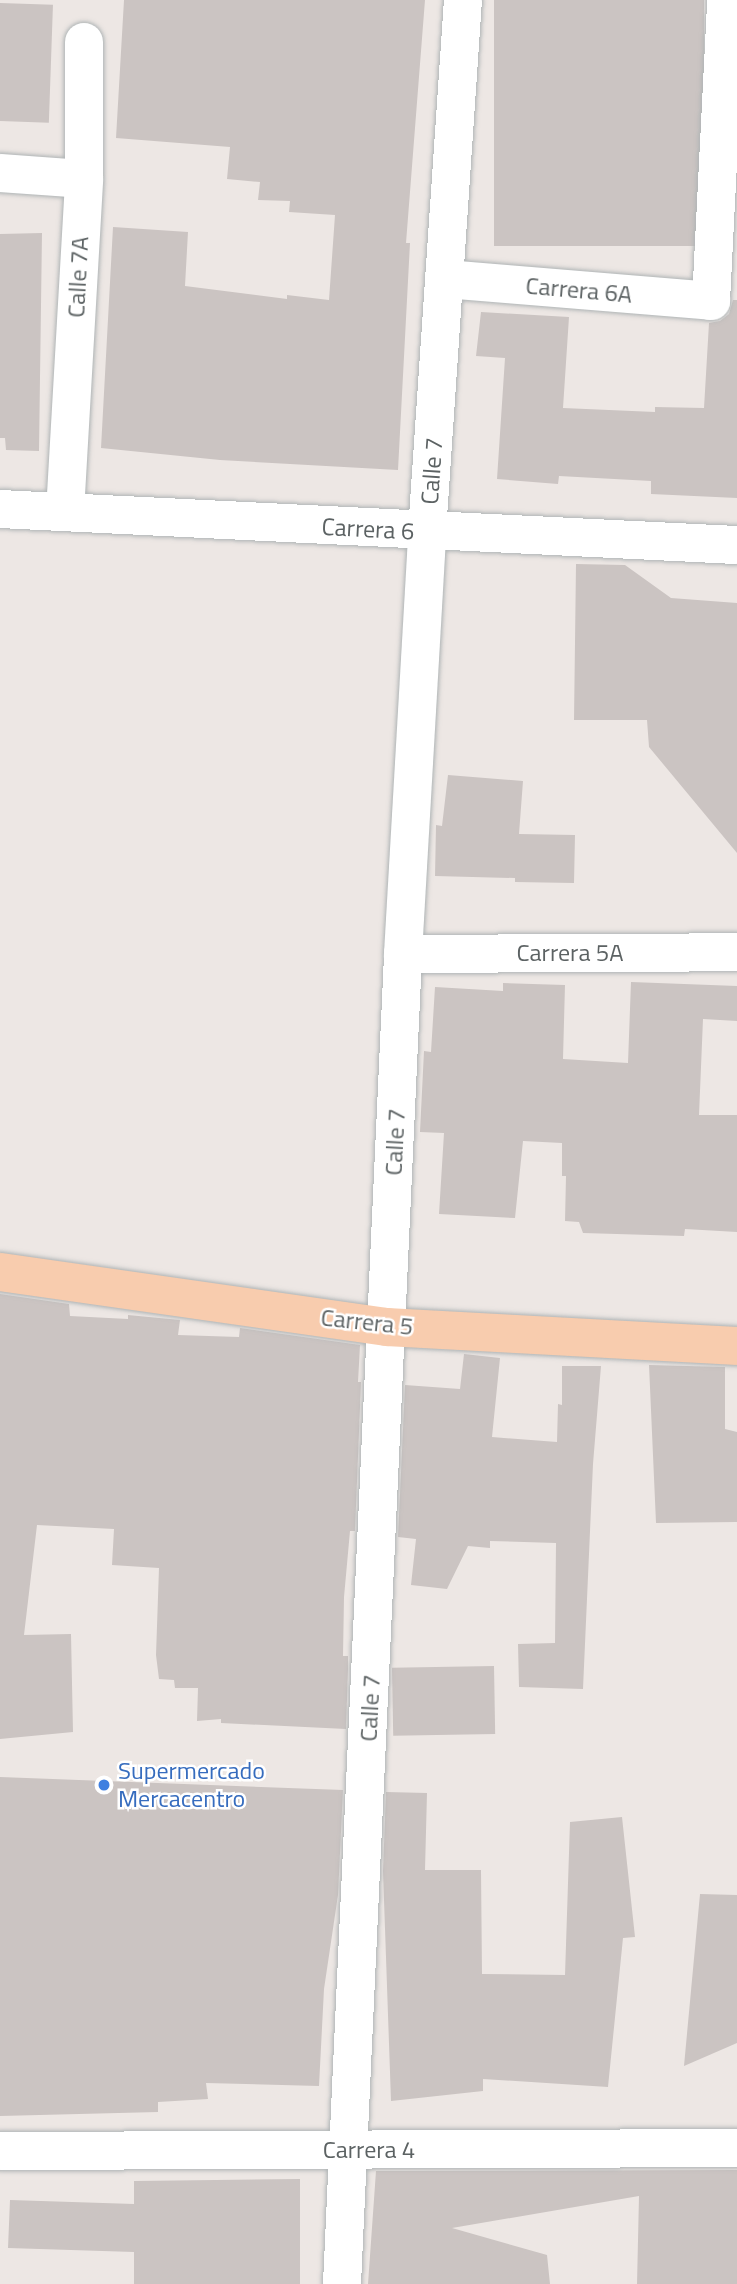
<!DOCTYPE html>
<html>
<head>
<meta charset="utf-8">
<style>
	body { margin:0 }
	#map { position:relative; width:737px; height:2284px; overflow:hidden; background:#ede7e4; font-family:"Titillium Web",sans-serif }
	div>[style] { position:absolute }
	.building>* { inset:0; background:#cbc4c2; transform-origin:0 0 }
	.roads { filter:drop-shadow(0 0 2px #afb4b5) drop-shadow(0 0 2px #afb4b5) }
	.minor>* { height:38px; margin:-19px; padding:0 19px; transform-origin:19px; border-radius:19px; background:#fff }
	.major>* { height:38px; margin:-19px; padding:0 19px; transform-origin:19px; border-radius:19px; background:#f8ccae }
	.dots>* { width:19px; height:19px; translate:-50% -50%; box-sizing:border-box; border:4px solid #fff; border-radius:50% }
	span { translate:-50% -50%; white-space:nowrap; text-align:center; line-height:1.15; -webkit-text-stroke:5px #fff; paint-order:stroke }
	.street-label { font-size:24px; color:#5c6263 }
	.shop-label { font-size:24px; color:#366cbe }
	.left { translate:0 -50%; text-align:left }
</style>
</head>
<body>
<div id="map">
	<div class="building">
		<div style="clip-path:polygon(124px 0,425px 0,406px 243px,410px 243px,398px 470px,220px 460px,101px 448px,113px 227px,188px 232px,185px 286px,287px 299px,287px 295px,329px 300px,335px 215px,289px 212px,290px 201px,258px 200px,260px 182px,227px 179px,230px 147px,116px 138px)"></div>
		<div style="left:494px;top:0;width:210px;height:246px"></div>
		<div style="left:0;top:3px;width:53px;height:118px;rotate:2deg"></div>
		<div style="clip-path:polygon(42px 233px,39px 451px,6px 450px,5px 438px,0 438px,0 234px)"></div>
		<div style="clip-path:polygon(733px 300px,737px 300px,737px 498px,651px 494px,651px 481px,559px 476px,558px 484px,497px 479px,505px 358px,476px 356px,481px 312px,569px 317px,563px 408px,655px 412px,655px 407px,704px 408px,709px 323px,720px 321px,729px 314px)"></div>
		<div style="clip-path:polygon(576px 564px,625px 565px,671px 598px,737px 603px,737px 853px,649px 747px,647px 720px,574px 720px)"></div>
		<div style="clip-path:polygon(448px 775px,523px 781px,519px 834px,575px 835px,574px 883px,515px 882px,515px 878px,435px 876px,436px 825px,442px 826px)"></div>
		<div style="clip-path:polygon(631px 982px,737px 986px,737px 1021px,703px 1019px,699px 1115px,737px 1115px,737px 1232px,685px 1229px,684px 1236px,583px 1233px,579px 1222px,565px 1221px,566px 1176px,562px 1176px,562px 1143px,523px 1141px,515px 1218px,439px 1214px,444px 1133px,420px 1132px,424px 1051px,431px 1052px,435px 987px,503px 991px,503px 983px,565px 985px,563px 1059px,628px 1063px)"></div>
		<div style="clip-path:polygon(0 1294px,69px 1304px,70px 1316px,128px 1319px,128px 1315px,180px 1320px,178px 1335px,239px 1337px,240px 1328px,360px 1345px,358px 1382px,361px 1382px,355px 1531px,350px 1531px,344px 1597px,343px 1656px,348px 1656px,348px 1669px,346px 1729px,221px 1723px,221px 1719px,197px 1721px,198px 1688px,175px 1688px,174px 1680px,159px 1679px,156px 1655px,159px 1568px,112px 1565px,114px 1529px,37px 1525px,24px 1635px,71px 1634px,73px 1732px,0 1739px)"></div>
		<div style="clip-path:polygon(464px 1354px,500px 1358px,492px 1437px,557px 1442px,558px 1404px,562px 1405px,562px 1366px,601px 1366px,593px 1464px,583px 1689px,519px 1687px,518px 1644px,555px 1643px,556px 1543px,490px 1541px,490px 1548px,468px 1546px,447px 1589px,411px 1585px,416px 1539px,398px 1537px,405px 1385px,460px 1389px)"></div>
		<div style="clip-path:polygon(649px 1365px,725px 1367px,725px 1429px,737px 1432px,737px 1522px,656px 1523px)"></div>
		<div style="left:494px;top:1666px;width:68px;height:102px;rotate:89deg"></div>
		<div style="clip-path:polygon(0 1777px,343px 1790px,338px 1895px,324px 1989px,319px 2086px,206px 2083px,208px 2099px,158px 2102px,158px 2112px,0 2116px)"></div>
		<div style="clip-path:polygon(386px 1792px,427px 1793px,425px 1870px,481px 1870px,482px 1974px,565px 1975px,570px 1822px,622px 1817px,635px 1937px,623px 1938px,608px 2087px,483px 2079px,483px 2091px,391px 2101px,383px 1871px)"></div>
		<div style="clip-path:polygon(700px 1894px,737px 1895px,737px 2043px,684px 2066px)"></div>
		<div style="clip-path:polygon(737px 2170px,737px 2284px,637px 2284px,639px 2196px,452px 2228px,547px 2255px,550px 2284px,368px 2284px,376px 2171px)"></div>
		<div style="clip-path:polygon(300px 2179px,300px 2284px,134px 2284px,134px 2252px,8px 2248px,10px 2200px,134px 2204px,134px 2181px)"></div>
	</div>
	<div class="roads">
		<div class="minor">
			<div style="left:0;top:173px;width:84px;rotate:4.1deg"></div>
			<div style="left:446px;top:279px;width:266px;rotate:4.7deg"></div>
			<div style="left:711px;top:301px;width:301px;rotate:-87.1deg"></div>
			<div style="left:0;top:509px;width:738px;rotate:2.8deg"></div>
			<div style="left:65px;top:512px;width:334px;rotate:-86.7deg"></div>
			<div style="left:84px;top:179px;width:137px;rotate:-90deg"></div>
			<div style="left:403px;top:954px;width:334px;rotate:-0.3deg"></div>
			<div style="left:0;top:2151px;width:737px;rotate:-0.23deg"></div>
			<div style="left:342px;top:2284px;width:1331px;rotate:-87.37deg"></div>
			<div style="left:403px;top:954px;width:423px;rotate:-86.7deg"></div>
			<div style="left:427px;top:532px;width:533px;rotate:-86.13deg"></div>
		</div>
		<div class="major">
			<div style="left:0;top:1272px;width:391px;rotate:8.1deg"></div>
			<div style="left:387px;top:1327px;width:351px;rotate:3.1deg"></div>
		</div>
	</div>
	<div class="dots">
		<div style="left:104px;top:1785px;background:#3f7fe0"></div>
	</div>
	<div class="street-label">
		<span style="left:78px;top:277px;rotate:-87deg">Calle 7A</span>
		<span style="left:579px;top:290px;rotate:5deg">Carrera 6A</span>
		<span style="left:432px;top:471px;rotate:-86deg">Calle 7</span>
		<span style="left:368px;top:529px;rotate:3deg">Carrera 6</span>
		<span style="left:570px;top:953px">Carrera 5A</span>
		<span style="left:395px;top:1142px;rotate:-87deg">Calle 7</span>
		<span style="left:367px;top:1322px;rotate:6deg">Carrera 5</span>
		<span style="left:370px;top:1708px;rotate:-87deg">Calle 7</span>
		<span style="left:369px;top:2150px">Carrera 4</span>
	</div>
	<div class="shop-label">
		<span class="left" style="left:118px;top:1785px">Supermercado<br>Mercacentro</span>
	</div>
</div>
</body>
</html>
